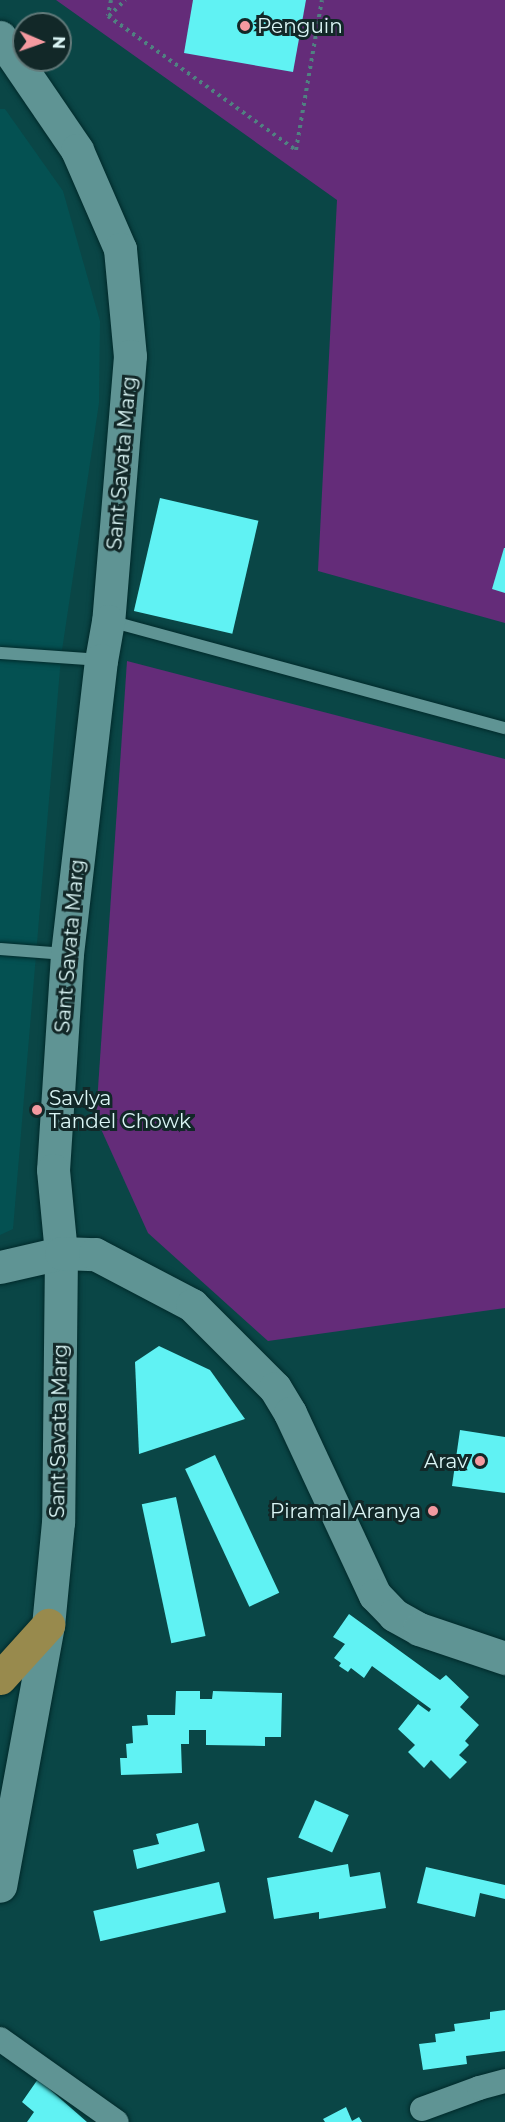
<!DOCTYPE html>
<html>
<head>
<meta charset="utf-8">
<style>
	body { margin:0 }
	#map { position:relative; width:505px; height:2122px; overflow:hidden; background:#0a4646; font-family:Montserrat,sans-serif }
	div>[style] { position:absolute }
	.built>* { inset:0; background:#045152 }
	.green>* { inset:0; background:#642c79 }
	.building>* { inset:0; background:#60f2f3; transform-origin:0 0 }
	.path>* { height:4px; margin-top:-2px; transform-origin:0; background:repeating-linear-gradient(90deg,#508181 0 3px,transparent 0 7.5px) }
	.roads { filter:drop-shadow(0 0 2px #002a2b) drop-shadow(0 0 2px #002a2b) }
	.lane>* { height:12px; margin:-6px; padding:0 6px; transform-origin:6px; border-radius:6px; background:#5f9494 }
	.street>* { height:24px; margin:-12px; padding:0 12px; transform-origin:12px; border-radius:12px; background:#5f9494 }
	.secondary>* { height:33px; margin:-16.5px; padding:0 16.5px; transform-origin:16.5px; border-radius:16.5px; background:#5f9494 }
	.primary>* { height:33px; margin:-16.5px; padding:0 16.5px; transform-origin:16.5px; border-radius:16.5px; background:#988a4d }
	.dots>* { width:16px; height:16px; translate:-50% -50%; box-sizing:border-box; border:3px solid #122828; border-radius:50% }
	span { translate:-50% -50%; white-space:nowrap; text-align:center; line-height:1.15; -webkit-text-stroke:6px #122828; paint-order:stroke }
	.poi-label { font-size:20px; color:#daf5f5 }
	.left { translate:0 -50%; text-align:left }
	.right { translate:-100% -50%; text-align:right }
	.street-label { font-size:20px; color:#daf5f5 }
	.north { position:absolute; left:12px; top:12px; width:60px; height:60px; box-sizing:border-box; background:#122828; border:2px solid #627a7a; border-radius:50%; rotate:92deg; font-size:16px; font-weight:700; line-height:24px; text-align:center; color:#daf5f5 }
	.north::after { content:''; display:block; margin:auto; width:21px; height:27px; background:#f49aa0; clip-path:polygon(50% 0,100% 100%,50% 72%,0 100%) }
</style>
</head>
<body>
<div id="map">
	<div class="built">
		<div style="clip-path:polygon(0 109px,5px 109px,63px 191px,100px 321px,99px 403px,61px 657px,13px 1229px,0 1235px)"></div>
	</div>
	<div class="green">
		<div style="clip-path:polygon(56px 0,505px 0,505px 623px,318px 571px,337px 200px)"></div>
		<div style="clip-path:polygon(127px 661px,505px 759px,505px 1308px,268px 1341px,148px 1233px,96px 1118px)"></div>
	</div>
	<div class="building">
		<div style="clip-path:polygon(193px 0,306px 0,293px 72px,184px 53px)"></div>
		<div style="left:160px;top:498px;width:101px;height:116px;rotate:13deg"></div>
		<div style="clip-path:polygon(504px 548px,505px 548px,505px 593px,492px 589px)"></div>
		<div style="clip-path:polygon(159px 1346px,210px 1370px,245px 1419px,139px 1454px,135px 1362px)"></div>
		<div style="clip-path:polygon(460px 1430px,505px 1437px,505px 1493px,452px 1486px)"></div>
		<div style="left:215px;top:1455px;width:152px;height:33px;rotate:65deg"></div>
		<div style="left:176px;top:1497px;width:142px;height:35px;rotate:78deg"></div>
		<div style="clip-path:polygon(349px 1614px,440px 1680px,446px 1675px,469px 1697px,460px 1707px,479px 1725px,465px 1741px,469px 1745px,459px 1755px,467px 1762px,450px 1779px,431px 1760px,424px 1768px,408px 1752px,415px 1745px,398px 1729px,418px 1704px,429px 1712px,431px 1709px,372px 1666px,364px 1678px,351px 1668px,348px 1672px,339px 1666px,341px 1663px,334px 1658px,345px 1644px,333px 1637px)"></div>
		<div style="clip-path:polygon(176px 1691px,200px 1691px,200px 1699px,212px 1699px,213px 1691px,282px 1693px,281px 1737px,265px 1737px,265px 1746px,206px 1745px,206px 1730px,189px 1730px,189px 1744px,181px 1744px,182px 1773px,121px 1775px,120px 1758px,127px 1758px,126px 1744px,133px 1743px,132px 1726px,148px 1725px,147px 1715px,175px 1715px)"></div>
		<div style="left:315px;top:1800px;width:37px;height:41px;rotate:24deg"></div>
		<div style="clip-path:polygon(198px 1823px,205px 1851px,137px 1869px,133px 1850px,159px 1844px,156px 1834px)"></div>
		<div style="clip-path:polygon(348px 1864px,350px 1877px,380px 1872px,386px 1908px,319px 1919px,319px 1912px,274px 1919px,267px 1878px)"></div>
		<div style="clip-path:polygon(426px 1867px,505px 1885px,505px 1899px,480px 1893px,475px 1917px,417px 1903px)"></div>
		<div style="left:219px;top:1882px;width:31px;height:129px;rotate:77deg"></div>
		<div style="clip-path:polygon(505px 2010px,505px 2051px,466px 2056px,467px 2064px,423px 2070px,419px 2044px,436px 2042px,435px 2034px,455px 2031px,454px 2024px,490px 2019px,490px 2012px)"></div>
		<div style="clip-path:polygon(38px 2079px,87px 2122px,27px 2122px,34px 2112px,22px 2102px)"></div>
		<div style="clip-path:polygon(346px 2107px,352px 2121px,359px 2117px,362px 2122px,325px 2122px,323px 2119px)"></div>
	</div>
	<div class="path">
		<div style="left:111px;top:0;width:16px;rotate:101deg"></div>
		<div style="left:108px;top:16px;width:231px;rotate:35.5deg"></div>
		<div style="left:296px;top:150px;width:152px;rotate:-80.2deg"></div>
		<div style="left:109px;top:16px;width:23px;rotate:-45deg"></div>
	</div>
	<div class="roads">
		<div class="lane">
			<div style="left:110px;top:621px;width:409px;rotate:15.2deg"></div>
			<div style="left:0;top:653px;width:99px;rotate:4deg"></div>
			<div style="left:0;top:949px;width:66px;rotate:4.3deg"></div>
		</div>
		<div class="street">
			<div style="left:0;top:2039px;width:143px;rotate:35.4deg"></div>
			<div style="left:422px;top:2109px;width:61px;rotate:-20.2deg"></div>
			<div style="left:479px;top:2088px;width:27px;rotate:-15deg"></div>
		</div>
		<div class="secondary">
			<div style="left:0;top:37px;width:137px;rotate:55.7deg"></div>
			<div style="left:77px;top:150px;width:108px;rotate:66.5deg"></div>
			<div style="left:120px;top:249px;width:107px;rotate:84.7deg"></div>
			<div style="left:130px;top:356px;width:266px;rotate:94.7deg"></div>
			<div style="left:108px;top:621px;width:40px;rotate:100deg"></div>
			<div style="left:101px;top:660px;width:296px;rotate:96.6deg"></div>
			<div style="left:67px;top:954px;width:216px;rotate:93.7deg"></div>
			<div style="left:53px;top:1170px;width:83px;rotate:84.5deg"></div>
			<div style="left:61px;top:1253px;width:269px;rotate:90.6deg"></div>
			<div style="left:58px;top:1522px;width:103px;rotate:95.5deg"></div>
			<div style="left:48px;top:1625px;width:265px;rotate:100.4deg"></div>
			<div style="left:0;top:1267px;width:63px;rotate:-12.9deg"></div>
			<div style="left:61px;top:1253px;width:34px;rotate:2deg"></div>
			<div style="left:95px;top:1254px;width:110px;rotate:27.7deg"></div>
			<div style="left:192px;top:1305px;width:117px;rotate:45deg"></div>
			<div style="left:275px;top:1388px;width:29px;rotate:59deg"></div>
			<div style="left:290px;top:1413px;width:201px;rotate:65deg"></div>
			<div style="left:375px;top:1595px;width:28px;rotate:46deg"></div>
			<div style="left:394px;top:1615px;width:29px;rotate:29deg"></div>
			<div style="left:419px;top:1629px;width:91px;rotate:18.6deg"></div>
		</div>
		<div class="primary">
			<div style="left:0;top:1678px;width:72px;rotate:-47.8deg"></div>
		</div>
	</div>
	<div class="dots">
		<div style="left:245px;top:26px;background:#f49aa0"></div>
		<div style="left:37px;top:1110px;background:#f49aa0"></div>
		<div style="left:480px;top:1461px;background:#f49aa0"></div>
		<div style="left:433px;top:1511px;background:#f49aa0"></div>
	</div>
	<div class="poi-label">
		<span class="left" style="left:257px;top:26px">Penguin</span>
		<span class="left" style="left:49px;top:1110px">Savlya<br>Tandel Chowk</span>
		<span class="right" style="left:468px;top:1461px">Arav</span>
		<span class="right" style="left:421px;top:1511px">Piramal Aranya</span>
	</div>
	<div class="street-label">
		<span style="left:122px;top:463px;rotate:-85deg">Sant Savata Marg</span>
		<span style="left:70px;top:946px;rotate:-85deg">Sant Savata Marg</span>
		<span style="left:59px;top:1431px;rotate:-89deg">Sant Savata Marg</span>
	</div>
	<div class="north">N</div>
</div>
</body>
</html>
